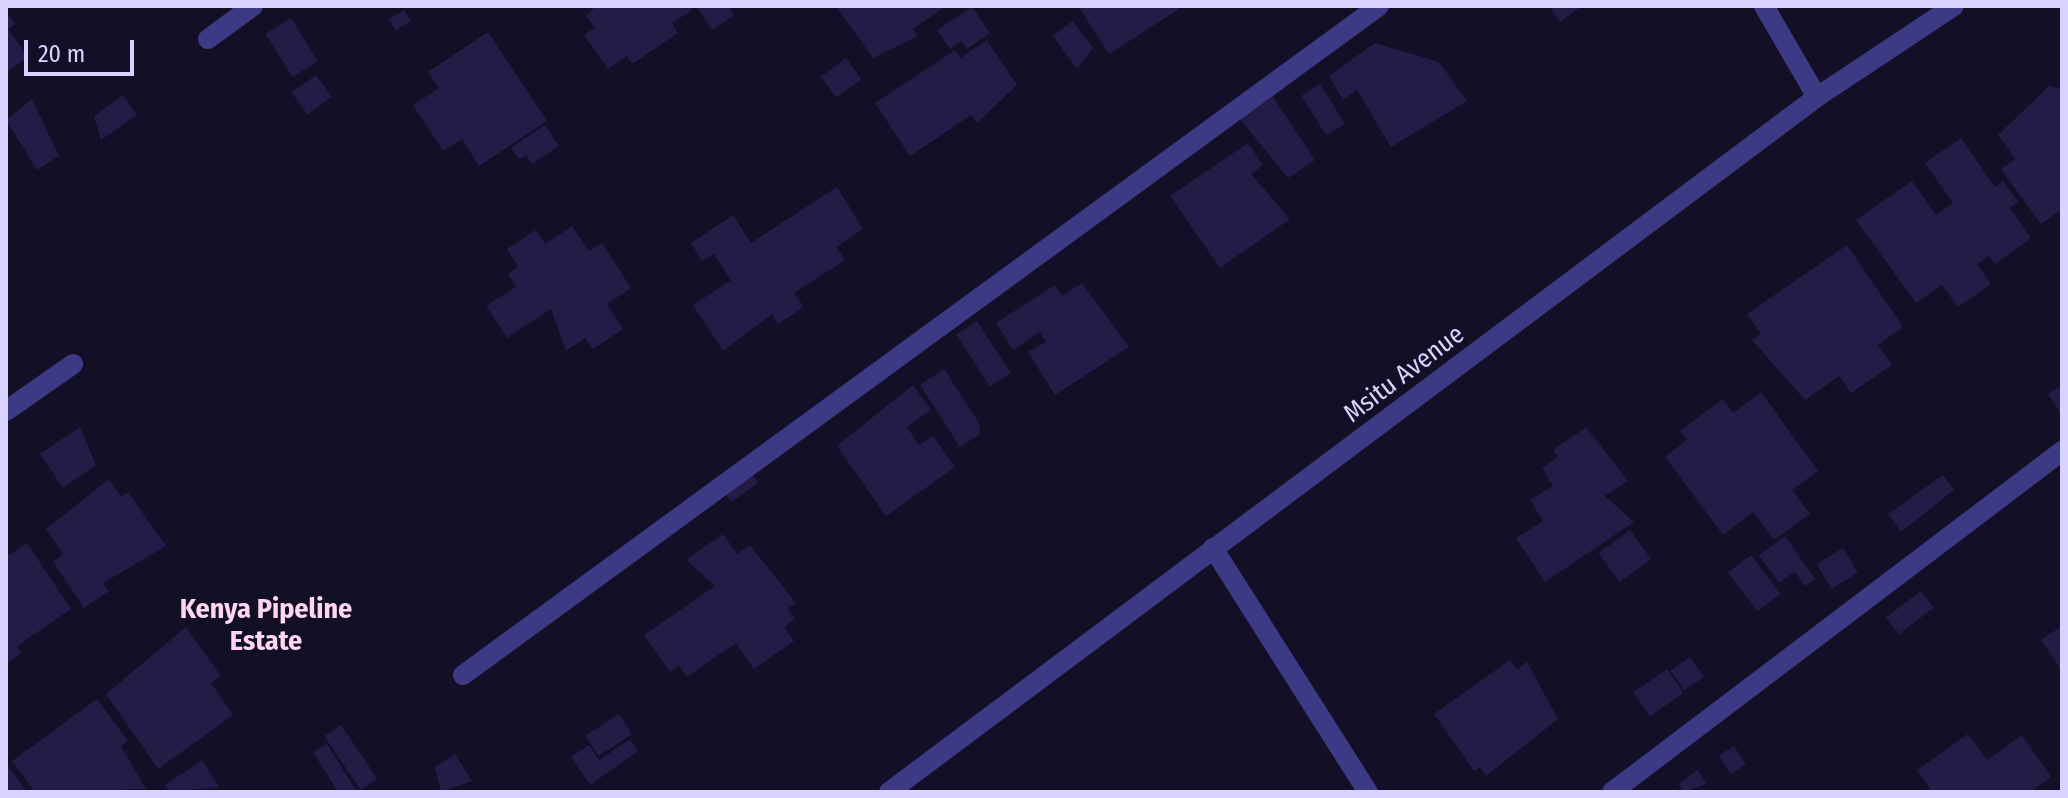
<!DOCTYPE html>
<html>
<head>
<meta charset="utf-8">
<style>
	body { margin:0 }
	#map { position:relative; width:2068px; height:798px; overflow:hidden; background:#130f26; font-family:"Fira Sans Condensed",sans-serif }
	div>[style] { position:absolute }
	.building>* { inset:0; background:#241b47; transform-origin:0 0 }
	.minor>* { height:20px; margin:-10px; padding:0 10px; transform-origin:10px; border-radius:10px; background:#3d3a85 }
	span { translate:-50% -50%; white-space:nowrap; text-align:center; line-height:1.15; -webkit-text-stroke:6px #130f26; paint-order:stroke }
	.street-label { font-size:26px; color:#d9d4ff }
	.neighbourhood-label { font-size:28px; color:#ffd6f0; font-weight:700 }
	.frame { position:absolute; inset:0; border:8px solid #d9d4ff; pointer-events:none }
	.scale { position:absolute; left:24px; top:40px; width:110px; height:36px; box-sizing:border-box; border:4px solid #d9d4ff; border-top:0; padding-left:10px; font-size:24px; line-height:28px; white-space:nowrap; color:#d9d4ff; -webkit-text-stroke:6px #130f26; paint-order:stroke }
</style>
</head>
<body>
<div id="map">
	<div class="building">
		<div style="clip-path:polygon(596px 6px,689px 6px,692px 10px,672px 23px,678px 33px,632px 64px,627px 56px,608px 69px,584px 35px,595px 28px,586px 16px)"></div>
		<div style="clip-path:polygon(696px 6px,728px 6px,734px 15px,712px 30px)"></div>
		<div style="clip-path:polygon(836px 6px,946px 6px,913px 29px,918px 36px,873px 58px)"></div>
		<div style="clip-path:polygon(1078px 6px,1177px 6px,1179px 9px,1109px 54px)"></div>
		<div style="clip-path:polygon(1549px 6px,1582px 6px,1560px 22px)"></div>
		<div style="clip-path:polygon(972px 7px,990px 33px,967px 49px,962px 41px,950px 49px,937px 30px)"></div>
		<div style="left:404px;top:10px;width:13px;height:18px;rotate:58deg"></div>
		<div style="clip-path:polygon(6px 11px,15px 24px,8px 29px,28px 57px,6px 73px)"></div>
		<div style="left:291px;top:18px;width:51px;height:30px;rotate:58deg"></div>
		<div style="clip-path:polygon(1073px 21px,1093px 48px,1077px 69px,1053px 36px)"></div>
		<div style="clip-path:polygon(488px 32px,547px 121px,479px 166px,462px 139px,443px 151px,413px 105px,439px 88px,428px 72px)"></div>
		<div style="clip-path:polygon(987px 40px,1017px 85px,977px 123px,971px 115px,910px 156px,875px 103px,955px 50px,960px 58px)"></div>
		<div style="clip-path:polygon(1375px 43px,1439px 62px,1467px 101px,1391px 147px,1357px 90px,1343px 100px,1329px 76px)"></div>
		<div style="left:846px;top:58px;width:26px;height:31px;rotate:54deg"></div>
		<div style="left:316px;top:75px;width:27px;height:30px;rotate:54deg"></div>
		<div style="left:1320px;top:84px;width:47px;height:22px;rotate:58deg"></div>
		<div style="clip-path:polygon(2050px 85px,2062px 90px,2062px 209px,2041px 224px,2001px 169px,2015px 159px,1998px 135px)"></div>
		<div style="clip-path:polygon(123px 95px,137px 115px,101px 140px,94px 116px)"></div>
		<div style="clip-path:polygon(1272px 95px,1315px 160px,1288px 178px,1239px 118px)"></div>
		<div style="clip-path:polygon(32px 99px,59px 156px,37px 170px,6px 120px)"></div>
		<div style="clip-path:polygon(545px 125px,559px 146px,532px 164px,526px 155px,519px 159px,511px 148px)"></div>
		<div style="clip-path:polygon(1961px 138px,1995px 187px,2003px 181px,2018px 202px,2010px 208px,2031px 238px,1995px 264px,1989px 256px,1977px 264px,1991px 284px,1958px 307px,1942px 285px,1916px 303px,1856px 220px,1912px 181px,1936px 215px,1953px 203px,1925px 163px)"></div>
		<div style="clip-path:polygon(1248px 143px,1263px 165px,1251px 174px,1290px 219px,1220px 268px,1170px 196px)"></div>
		<div style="clip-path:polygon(837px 187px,863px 229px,836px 247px,845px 260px,794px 293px,804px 307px,778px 324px,772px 314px,723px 351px,693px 305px,731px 280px,714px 254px,702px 261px,691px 243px,733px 215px,751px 243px)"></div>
		<div style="clip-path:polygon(572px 226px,589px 251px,602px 243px,631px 288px,607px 304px,623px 329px,593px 349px,585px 338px,566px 351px,551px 309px,507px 338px,486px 306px,516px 287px,508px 274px,518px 267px,507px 249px,536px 230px,545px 244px)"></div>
		<div style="clip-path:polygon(1847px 245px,1903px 327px,1878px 345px,1892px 365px,1851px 393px,1839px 376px,1805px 400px,1752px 340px,1761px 334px,1747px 314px)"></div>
		<div style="clip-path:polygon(1082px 283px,1129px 347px,1055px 395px,1028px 352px,1046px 342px,1040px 332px,1013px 350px,996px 323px,1055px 285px,1062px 296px)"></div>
		<div style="left:977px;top:321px;width:62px;height:25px;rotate:57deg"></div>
		<div style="clip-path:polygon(944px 369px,979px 423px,980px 434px,960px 447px,920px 385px)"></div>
		<div style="clip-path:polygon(913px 385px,931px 410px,907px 427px,919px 445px,933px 436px,955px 467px,886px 516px,837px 446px)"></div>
		<div style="clip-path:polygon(2062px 385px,2062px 415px,2048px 394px)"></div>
		<div style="clip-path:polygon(1761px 392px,1818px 471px,1792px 490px,1810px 514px,1774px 540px,1753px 512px,1723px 535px,1665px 457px,1687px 440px,1680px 431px,1723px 399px,1733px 413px)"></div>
		<div style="clip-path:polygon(80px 427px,96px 465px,63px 488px,40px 454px)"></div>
		<div style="clip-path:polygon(1586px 427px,1628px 481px,1605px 496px,1634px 522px,1545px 582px,1516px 538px,1543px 521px,1530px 500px,1553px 486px,1542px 468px,1558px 457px,1553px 450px)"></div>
		<div style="left:749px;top:470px;width:16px;height:33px;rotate:55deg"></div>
		<div style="clip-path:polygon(1943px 475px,1954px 490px,1901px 532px,1888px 514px)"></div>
		<div style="clip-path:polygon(109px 479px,121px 497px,128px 492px,166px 546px,103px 583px,109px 591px,84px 608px,53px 562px,63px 554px,46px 529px)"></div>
		<div style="left:1630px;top:530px;width:36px;height:39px;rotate:54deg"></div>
		<div style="clip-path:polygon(723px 534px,737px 554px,750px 545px,796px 603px,788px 609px,795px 619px,784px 627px,794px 641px,754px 669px,736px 643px,687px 677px,679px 665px,670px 672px,644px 635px,715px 586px,686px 560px)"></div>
		<div style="clip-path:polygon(1785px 536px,1815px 579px,1805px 586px,1795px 572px,1779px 583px,1759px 555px)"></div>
		<div style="clip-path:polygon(27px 543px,71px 609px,17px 646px,21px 653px,6px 664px,6px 557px)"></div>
		<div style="left:1843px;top:548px;width:29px;height:31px;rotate:59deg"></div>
		<div style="left:1751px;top:555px;width:49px;height:29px;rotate:53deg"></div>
		<div style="left:1921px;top:591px;width:21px;height:44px;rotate:53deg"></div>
		<div style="clip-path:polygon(2062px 626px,2062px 671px,2041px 640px)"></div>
		<div style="clip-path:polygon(186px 627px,221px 676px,211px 683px,233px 715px,158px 769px,106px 694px)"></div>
		<div style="left:1690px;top:657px;width:24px;height:24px;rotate:55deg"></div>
		<div style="clip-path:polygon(1510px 660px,1517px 670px,1527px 662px,1558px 719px,1486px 776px,1480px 767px,1474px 771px,1434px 714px)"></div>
		<div style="left:1667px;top:669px;width:29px;height:41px;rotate:55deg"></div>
		<div style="clip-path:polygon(97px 699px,128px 741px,121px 746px,146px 789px,35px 792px,12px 761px)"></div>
		<div style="left:619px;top:714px;width:24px;height:40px;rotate:57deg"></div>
		<div style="left:341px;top:725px;width:65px;height:20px;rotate:56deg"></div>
		<div style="clip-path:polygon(1968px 734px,1987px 760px,2022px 735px,2051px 777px,2030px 792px,1925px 792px,1930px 789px,1917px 770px)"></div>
		<div style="clip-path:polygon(630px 739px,638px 751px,590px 785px,571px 757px,589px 745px,599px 760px)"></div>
		<div style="clip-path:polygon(327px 744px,357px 792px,338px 792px,313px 752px)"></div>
		<div style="left:1734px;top:746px;width:22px;height:18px;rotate:58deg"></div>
		<div style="clip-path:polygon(455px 754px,472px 781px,441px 792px,435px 767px)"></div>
		<div style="clip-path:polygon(202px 760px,219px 787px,170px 792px,165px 785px)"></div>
		<div style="clip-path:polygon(6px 763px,27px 792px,6px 792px)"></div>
		<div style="clip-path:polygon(1698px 770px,1707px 784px,1684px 792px,1678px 784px)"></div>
	</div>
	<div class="minor">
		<div style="left:1764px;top:6px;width:105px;rotate:59.8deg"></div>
		<div style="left:208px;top:39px;width:56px;rotate:-36.3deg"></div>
		<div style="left:6px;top:411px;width:82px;rotate:-35deg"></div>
		<div style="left:1213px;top:548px;width:289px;rotate:57.6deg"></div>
		<div style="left:463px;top:675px;width:1134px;rotate:-36.14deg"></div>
		<div style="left:889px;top:792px;width:1159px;rotate:-36.83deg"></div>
		<div style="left:1817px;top:97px;width:164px;rotate:-33.6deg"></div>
		<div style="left:1612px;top:792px;width:565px;rotate:-37.15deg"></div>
	</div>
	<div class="street-label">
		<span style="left:1404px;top:374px;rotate:-37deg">Msitu Avenue</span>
	</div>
	<div class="neighbourhood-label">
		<span style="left:266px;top:625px">Kenya Pipeline<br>Estate</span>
	</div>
	<div class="frame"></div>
	<div class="scale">20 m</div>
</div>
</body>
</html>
